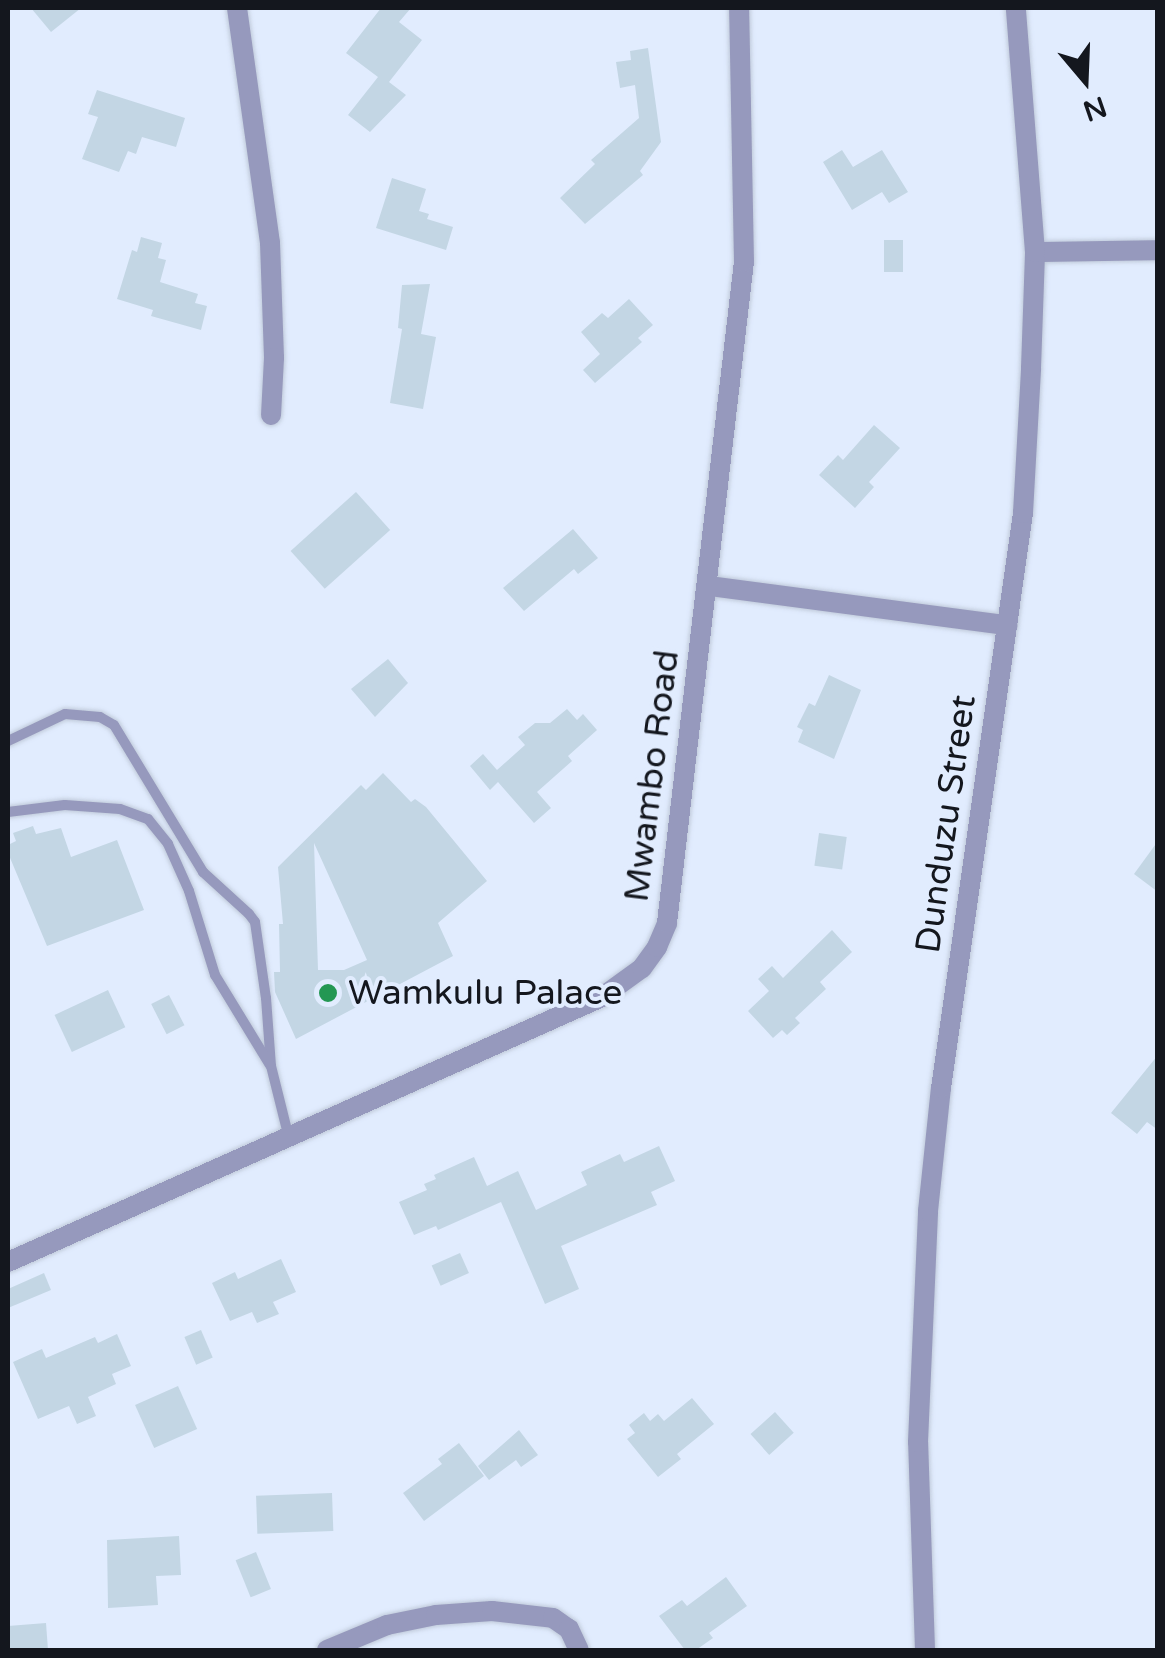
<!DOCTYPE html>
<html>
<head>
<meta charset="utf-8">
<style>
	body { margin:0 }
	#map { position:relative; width:1165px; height:1658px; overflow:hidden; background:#e1ecfe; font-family:"Varela Round",sans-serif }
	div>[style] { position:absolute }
	.building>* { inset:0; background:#c3d6e4; transform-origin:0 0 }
	.roads { filter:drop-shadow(0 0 2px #c0cada) drop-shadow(0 0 2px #c0cada) }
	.service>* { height:10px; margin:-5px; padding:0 5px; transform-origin:5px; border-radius:5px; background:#9699bd }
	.minor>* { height:20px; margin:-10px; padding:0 10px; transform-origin:10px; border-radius:10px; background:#9699bd }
	.dots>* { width:28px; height:28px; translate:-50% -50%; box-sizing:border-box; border:5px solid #e1ecfe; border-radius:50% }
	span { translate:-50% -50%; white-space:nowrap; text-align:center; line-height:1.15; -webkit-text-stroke:8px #e1ecfe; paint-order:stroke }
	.street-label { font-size:35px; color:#14171e }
	.poi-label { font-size:35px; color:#14171e }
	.left { translate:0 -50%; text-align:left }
	.frame { position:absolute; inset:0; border:10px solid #14171e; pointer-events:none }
	.north { position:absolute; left:1035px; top:30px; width:100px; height:100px; -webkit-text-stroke:8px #e1ecfe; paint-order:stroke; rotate:161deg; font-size:28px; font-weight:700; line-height:40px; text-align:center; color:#14171e }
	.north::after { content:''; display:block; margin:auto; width:35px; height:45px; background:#14171e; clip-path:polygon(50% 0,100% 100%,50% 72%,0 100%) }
</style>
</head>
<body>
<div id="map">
	<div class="building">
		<div style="clip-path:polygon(31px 8px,81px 8px,51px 32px)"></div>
		<div style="clip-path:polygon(381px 8px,411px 8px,399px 22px,422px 40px,389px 82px,406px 95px,370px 132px,348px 115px,378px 77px,346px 53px)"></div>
		<div style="clip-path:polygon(648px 48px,661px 142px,640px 171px,643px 175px,585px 224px,560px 198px,595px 164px,591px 160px,639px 118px,635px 85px,620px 88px,616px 62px,631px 60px,630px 51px)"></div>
		<div style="clip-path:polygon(97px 90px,185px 118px,176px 147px,142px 137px,136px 154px,128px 151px,119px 172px,82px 159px,98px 117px,88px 114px)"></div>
		<div style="clip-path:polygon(842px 150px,853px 167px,882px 150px,908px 192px,889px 203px,882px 192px,852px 210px,823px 162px)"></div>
		<div style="clip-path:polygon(392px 178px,426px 189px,419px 211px,429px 214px,427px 219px,453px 227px,446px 250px,376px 228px)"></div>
		<div style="clip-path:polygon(141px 237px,162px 243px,158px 258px,166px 260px,160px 282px,198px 294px,195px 303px,207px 306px,201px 330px,151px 316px,153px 310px,117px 299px,132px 250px,137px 252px)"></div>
		<div style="left:884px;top:240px;width:19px;height:32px"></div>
		<div style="clip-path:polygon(430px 284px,421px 334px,436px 337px,423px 409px,390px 403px,402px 329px,398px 328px,402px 285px)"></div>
		<div style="clip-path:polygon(629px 299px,653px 325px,638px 338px,642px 342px,595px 383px,583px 370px,600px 354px,581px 332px,602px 313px,608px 318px)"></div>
		<div style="clip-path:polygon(874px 425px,900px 448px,869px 482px,874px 487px,855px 508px,819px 475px,838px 455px,843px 460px)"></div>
		<div style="left:356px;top:492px;width:51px;height:88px;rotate:48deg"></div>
		<div style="clip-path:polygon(573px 529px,598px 558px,578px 574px,574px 569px,524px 611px,503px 588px)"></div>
		<div style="clip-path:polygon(388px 659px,408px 683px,375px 717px,351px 689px)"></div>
		<div style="clip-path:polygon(829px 675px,861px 690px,834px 759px,798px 742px,803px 730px,797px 727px,809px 703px,815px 706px)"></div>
		<div style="clip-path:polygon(567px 709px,577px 720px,583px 714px,597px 730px,568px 756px,572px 761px,537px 792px,551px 808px,534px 823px,498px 782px,490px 790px,470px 766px,483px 754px,497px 770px,525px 745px,518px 737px,535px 723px,550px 723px)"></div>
		<div style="clip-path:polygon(evenodd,383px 773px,411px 802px,415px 799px,426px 807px,487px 881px,438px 923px,453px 956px,296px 1039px,275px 992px,274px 972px,280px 972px,279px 924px,283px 924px,278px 867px,361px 785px,366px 790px,383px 773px,314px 843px,367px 960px,344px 970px,318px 970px,314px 843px)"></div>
		<div style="clip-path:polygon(33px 826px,36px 834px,61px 828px,71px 857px,117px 840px,144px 910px,47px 946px,8px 853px,8px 845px,16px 841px,13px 833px)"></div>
		<div style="left:819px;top:833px;width:28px;height:33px;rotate:8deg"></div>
		<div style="clip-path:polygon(1158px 841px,1158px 892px,1134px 874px)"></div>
		<div style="clip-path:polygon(832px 930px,852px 952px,820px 982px,826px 989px,795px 1018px,800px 1023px,787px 1035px,782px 1030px,773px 1038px,748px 1011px,769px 991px,758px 979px,772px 966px,783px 978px)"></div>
		<div style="left:108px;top:990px;width:41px;height:59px;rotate:65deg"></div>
		<div style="left:169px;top:995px;width:34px;height:20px;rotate:63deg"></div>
		<div style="clip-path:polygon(1158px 1055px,1158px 1130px,1147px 1122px,1137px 1134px,1111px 1113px)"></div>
		<div style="clip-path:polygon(659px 1146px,675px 1181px,651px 1192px,657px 1205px,561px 1246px,579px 1289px,545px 1304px,501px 1202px,438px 1230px,436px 1226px,414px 1235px,399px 1202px,427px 1190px,424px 1184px,436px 1179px,434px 1175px,474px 1157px,487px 1186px,518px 1171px,536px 1210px,587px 1185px,581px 1172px,620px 1154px,624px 1162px)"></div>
		<div style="left:460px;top:1253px;width:22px;height:31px;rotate:66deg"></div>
		<div style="clip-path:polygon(281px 1259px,296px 1292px,273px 1302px,279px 1314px,257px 1323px,252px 1312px,230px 1321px,212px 1283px,235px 1272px,238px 1279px)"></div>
		<div style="clip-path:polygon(44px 1273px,51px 1290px,8px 1308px,8px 1289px)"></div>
		<div style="left:201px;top:1330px;width:30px;height:18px;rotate:67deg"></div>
		<div style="clip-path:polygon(117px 1334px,131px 1366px,112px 1374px,116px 1384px,88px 1397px,96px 1416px,77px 1424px,69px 1406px,38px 1419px,13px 1362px,42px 1349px,46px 1358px,95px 1337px,98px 1343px)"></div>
		<div style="left:178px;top:1386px;width:47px;height:47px;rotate:66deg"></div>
		<div style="clip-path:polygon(692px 1398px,714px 1424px,677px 1454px,681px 1459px,658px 1477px,627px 1439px,635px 1433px,629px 1425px,644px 1413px,650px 1421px,658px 1414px,664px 1421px)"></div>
		<div style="left:775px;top:1412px;width:28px;height:33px;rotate:48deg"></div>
		<div style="clip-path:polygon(519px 1430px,538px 1455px,521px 1467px,516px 1460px,489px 1480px,478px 1466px)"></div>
		<div style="clip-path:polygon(459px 1443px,484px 1476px,424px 1521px,403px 1493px,442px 1464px,438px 1459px)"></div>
		<div style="left:332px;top:1493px;width:38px;height:76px;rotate:88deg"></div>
		<div style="clip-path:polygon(179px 1536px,181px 1575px,156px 1576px,158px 1605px,108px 1608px,107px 1540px)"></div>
		<div style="left:256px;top:1552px;width:40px;height:22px;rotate:68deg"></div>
		<div style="clip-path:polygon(726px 1577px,747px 1606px,709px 1633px,713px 1638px,696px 1650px,685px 1650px,659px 1616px,682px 1600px,687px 1606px)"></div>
		<div style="clip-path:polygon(46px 1623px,48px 1650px,8px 1650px,8px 1626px)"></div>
	</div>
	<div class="roads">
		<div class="service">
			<div style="left:8px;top:741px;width:63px;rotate:-25.3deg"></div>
			<div style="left:65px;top:714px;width:35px;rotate:5deg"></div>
			<div style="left:100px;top:717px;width:16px;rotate:30deg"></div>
			<div style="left:114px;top:725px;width:172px;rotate:58.8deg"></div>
			<div style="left:203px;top:872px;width:62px;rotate:42.4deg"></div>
			<div style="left:249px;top:914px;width:10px;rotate:53deg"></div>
			<div style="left:255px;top:922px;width:77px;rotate:81.8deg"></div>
			<div style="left:266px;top:998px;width:68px;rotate:85.8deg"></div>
			<div style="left:271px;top:1066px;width:74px;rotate:76deg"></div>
			<div style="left:8px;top:812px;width:57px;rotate:-7deg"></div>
			<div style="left:65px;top:805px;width:55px;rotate:4.2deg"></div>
			<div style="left:120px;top:809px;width:30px;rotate:20deg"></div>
			<div style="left:148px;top:819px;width:32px;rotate:51deg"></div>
			<div style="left:168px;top:844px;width:51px;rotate:65.9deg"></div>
			<div style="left:189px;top:891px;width:88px;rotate:72.8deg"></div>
			<div style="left:215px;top:975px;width:105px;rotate:58.6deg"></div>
		</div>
		<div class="minor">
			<div style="left:237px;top:8px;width:237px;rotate:82deg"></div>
			<div style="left:270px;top:243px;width:115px;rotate:88deg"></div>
			<div style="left:274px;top:358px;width:57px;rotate:93deg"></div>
			<div style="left:1035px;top:252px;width:123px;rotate:-0.9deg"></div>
			<div style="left:709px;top:586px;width:301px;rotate:7.5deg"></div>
			<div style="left:8px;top:1262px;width:650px;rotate:-24.04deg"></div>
			<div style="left:602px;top:997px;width:49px;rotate:-35.9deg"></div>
			<div style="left:642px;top:968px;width:26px;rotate:-54deg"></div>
			<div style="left:657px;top:947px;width:26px;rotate:-67deg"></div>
			<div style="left:667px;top:923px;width:665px;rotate:-83.36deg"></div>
			<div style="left:744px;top:262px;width:254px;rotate:-91.1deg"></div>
			<div style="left:327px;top:1650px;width:65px;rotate:-22.6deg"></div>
			<div style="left:387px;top:1625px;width:50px;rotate:-11.5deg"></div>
			<div style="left:436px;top:1615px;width:56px;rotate:-4.1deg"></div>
			<div style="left:492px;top:1611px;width:61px;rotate:6.5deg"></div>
			<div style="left:553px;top:1618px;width:19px;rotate:35deg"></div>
			<div style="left:569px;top:1629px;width:23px;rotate:65deg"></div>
			<div style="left:925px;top:1650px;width:208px;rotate:-91.9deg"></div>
			<div style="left:918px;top:1442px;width:231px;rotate:-87.5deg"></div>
			<div style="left:928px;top:1211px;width:124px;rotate:-84deg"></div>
			<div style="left:941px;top:1088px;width:581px;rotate:-81.88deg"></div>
			<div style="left:1023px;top:513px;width:145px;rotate:-86.8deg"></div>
			<div style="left:1031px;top:368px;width:116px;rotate:-88deg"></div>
			<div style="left:1035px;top:252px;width:245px;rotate:-94.5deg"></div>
		</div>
	</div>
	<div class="dots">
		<div style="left:328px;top:993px;background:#239753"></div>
	</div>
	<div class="street-label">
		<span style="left:652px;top:776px;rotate:-83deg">Mwambo Road</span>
		<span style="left:946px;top:824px;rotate:-82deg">Dunduzu Street</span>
	</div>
	<div class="poi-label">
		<span class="left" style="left:348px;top:993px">Wamkulu Palace</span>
	</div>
	<div class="frame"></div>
	<div class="north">N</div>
</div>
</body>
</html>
